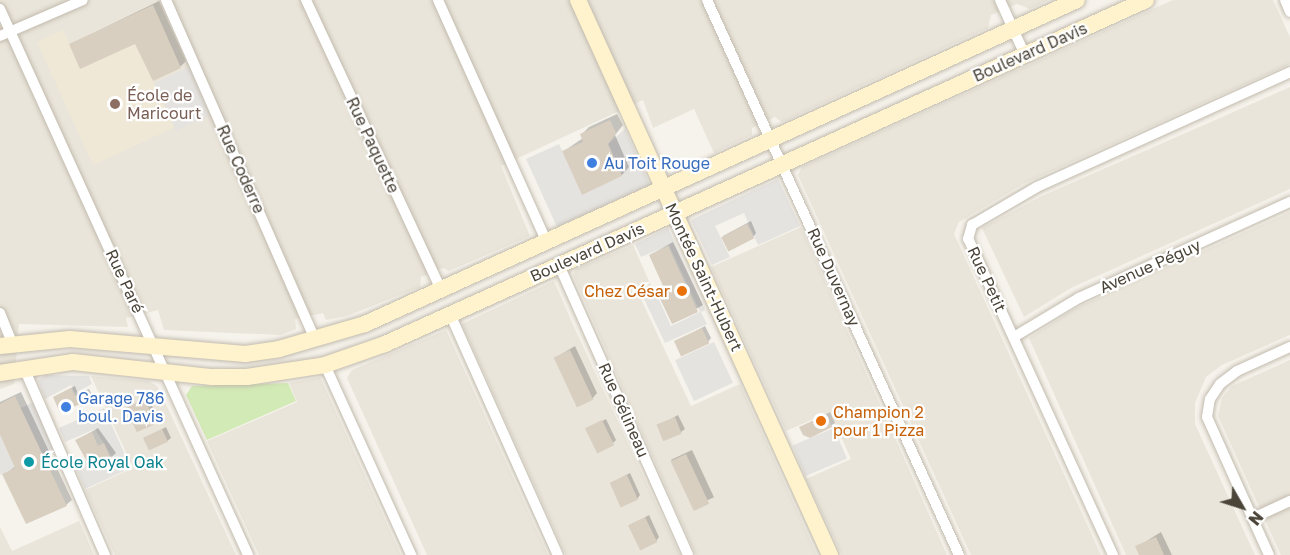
<!DOCTYPE html>
<html>
<head>
<meta charset="utf-8">
<style>
	body { margin:0 }
	#map { position:relative; width:1290px; height:555px; overflow:hidden; background:#f6f3ec; font-family:"Golos Text",sans-serif }
	div>[style] { position:absolute }
	.residential>* { inset:0; background:#eae5da }
	.education>* { inset:0; background:#efe8d6 }
	.green>* { inset:0; background:#d2eab5 }
	.parking>* { inset:0; background:#e5e3e0; transform-origin:0 0 }
	.shadow>* { inset:0; background:#0003; transform-origin:0 0 }
	.building>* { inset:0; background:#d8cfc1; transform-origin:0 0 }
	.roads { filter:drop-shadow(0 0 2px #c2bbae) drop-shadow(0 0 2px #c2bbae) }
	.street>* { height:10px; margin:-5px; padding:0 5px; transform-origin:5px; border-radius:5px; background:#fff }
	.secondary>* { height:16px; margin:-8px; padding:0 8px; transform-origin:8px; border-radius:8px; background:#fff3cd }
	.dots>* { width:16px; height:16px; translate:-50% -50%; box-sizing:border-box; border:3px solid #fff; border-radius:50% }
	span { translate:-50% -50%; white-space:nowrap; text-align:center; line-height:1.15; -webkit-text-stroke:4.5px #fff; paint-order:stroke }
	.street-label { font-size:16px; color:#4b4439 }
	.education-label { font-size:16px; color:#785e54 }
	.left { translate:0 -50%; text-align:left }
	.shop-label { font-size:16px; color:#366cbe }
	.food-label { font-size:16px; color:#c56008 }
	.right { translate:-100% -50%; text-align:right }
	.culture-label { font-size:16px; color:#0d838f }
	.north { position:absolute; left:1212px; top:477px; width:60px; height:60px; -webkit-text-stroke:4px #fff; paint-order:stroke; rotate:129deg; font-size:16px; font-weight:700; line-height:24px; text-align:center; color:#4b4439 }
	.north::after { content:''; display:block; margin:auto; width:21px; height:27px; background:#4b4439; clip-path:polygon(50% 0,100% 100%,50% 72%,0 100%) }
</style>
</head>
<body>
<div id="map">
	<div class="residential">
		<div style="clip-path:polygon(0 0,1049px 0,1030px 9px,1017px 4px,991px 15px,988px 28px,782px 122px,775px 117px,752px 128px,752px 135px,714px 153px,694px 109px,653px 128px,643px 100px,501px 166px,530px 236px,449px 271px,443px 268px,421px 277px,420px 287px,347px 316px,326px 320px,323px 313px,295px 319px,296px 329px,281px 335px,164px 330px,158px 310px,126px 318px,128px 327px,19px 324px,14px 384px,0 389px)"></div>
		<div style="clip-path:polygon(1173px 0,1273px 0,1290px 37px,1290px 64px,1023px 184px,959px 222px,954px 234px,1101px 555px,971px 555px,798px 175px,802px 167px)"></div>
		<div style="clip-path:polygon(1290px 87px,1290px 189px,1071px 288px,1024px 317px,982px 228px,1042px 196px)"></div>
		<div style="clip-path:polygon(1290px 212px,1290px 335px,1222px 365px,1206px 377px,1195px 403px,1195px 424px,1255px 555px,1126px 555px,1029px 338px,1076px 308px)"></div>
		<div style="clip-path:polygon(801px 227px,947px 555px,842px 555px,806px 479px,851px 459px,830px 412px,786px 431px,711px 267px)"></div>
		<div style="clip-path:polygon(633px 245px,653px 290px,640px 297px,691px 406px,740px 384px,817px 555px,696px 555px,573px 275px,576px 269px)"></div>
		<div style="clip-path:polygon(554px 281px,574px 327px,680px 555px,566px 555px,462px 324px)"></div>
		<div style="clip-path:polygon(446px 330px,548px 555px,427px 555px,347px 378px,352px 370px)"></div>
		<div style="clip-path:polygon(1290px 360px,1290px 555px,1281px 555px,1218px 416px,1222px 398px,1232px 386px)"></div>
		<div style="clip-path:polygon(91px 376px,149px 381px,158px 387px,236px 555px,115px 555px,85px 490px,133px 468px)"></div>
		<div style="clip-path:polygon(320px 377px,330px 399px,401px 555px,259px 555px,207px 441px,297px 402px,289px 383px)"></div>
		<div style="clip-path:polygon(79px 521px,94px 555px,0 555px,0 527px,12px 551px)"></div>
	</div>
	<div class="education">
		<div style="clip-path:polygon(153px 5px,181px 68px,153px 81px,175px 127px,93px 165px,37px 42px,63px 30px,69px 44px)"></div>
	</div>
	<div class="green">
		<div style="clip-path:polygon(288px 383px,296px 401px,207px 440px,186px 395px,192px 386px)"></div>
	</div>
	<div class="parking">
		<div style="left:194px;top:65px;width:52px;height:44px;rotate:65deg"></div>
		<div style="clip-path:polygon(625px 129px,650px 185px,557px 227px,526px 159px,559px 144px,582px 194px,622px 176px,608px 144px)"></div>
		<div style="clip-path:polygon(778px 179px,800px 226px,758px 245px,744px 213px,715px 226px,730px 257px,712px 265px,691px 220px)"></div>
		<div style="clip-path:polygon(668px 228px,705px 310px,701px 312px,707px 324px,665px 343px,644px 299px,656px 293px,671px 326px,700px 312px,669px 245px,641px 257px,635px 244px)"></div>
		<div style="left:714px;top:342px;width:45px;height:43px;rotate:65deg"></div>
		<div style="clip-path:polygon(46px 375px,89px 376px,92px 384px,75px 393px,71px 385px,45px 399px,38px 380px)"></div>
		<div style="left:36px;top:401px;width:51px;height:17px;rotate:66deg"></div>
		<div style="clip-path:polygon(104px 408px,131px 468px,85px 489px,74px 464px,85px 460px,91px 471px,114px 460px,95px 429px,65px 442px,59px 428px)"></div>
		<div style="left:834px;top:428px;width:33px;height:45px;rotate:67deg"></div>
		<div style="clip-path:polygon(0 435px,15px 468px,0 475px)"></div>
	</div>
	<div class="shadow">
		<div style="clip-path:polygon(159px 1px,186px 61px,181px 66px,154px 79px,136px 42px,71px 44px)"></div>
		<div style="clip-path:polygon(617px 114px,623px 125px,615px 135px,629px 167px,622px 175px,583px 193px,564px 151px,583px 138px,582px 134px,589px 127px)"></div>
		<div style="clip-path:polygon(751px 221px,756px 233px,753px 237px,723px 236px)"></div>
		<div style="clip-path:polygon(673px 242px,703px 305px,673px 322px,659px 292px,665px 286px,650px 255px)"></div>
		<div style="clip-path:polygon(705px 326px,711px 338px,708px 342px,675px 342px)"></div>
		<div style="clip-path:polygon(575px 346px,597px 393px,592px 399px,555px 358px)"></div>
		<div style="clip-path:polygon(75px 386px,78px 394px,89px 389px,92px 395px,88px 399px,54px 397px)"></div>
		<div style="clip-path:polygon(21px 392px,72px 500px,66px 505px,4px 475px,16px 466px,0 432px,0 402px)"></div>
		<div style="clip-path:polygon(148px 397px,158px 419px,155px 423px,128px 408px)"></div>
		<div style="clip-path:polygon(830px 412px,835px 423px,831px 426px,801px 427px)"></div>
		<div style="clip-path:polygon(678px 415px,685px 429px,681px 432px,658px 426px)"></div>
		<div style="clip-path:polygon(606px 419px,616px 440px,613px 443px,589px 428px)"></div>
		<div style="clip-path:polygon(166px 427px,171px 438px,167px 441px,145px 438px)"></div>
		<div style="clip-path:polygon(98px 428px,116px 453px,110px 458px,77px 440px)"></div>
		<div style="left:692px;top:450px;width:52px;height:23px;rotate:65deg"></div>
		<div style="clip-path:polygon(630px 473px,640px 495px,637px 499px,611px 483px)"></div>
		<div style="clip-path:polygon(649px 515px,659px 537px,656px 541px,630px 526px)"></div>
		<div style="clip-path:polygon(1161px 532px,1172px 555px,1141px 555px,1137px 547px)"></div>
	</div>
	<div class="building">
		<div style="clip-path:polygon(153px 5px,181px 68px,153px 81px,135px 44px,80px 69px,69px 44px)"></div>
		<div style="clip-path:polygon(610px 120px,616px 133px,608px 144px,622px 176px,582px 195px,562px 151px,583px 142px,580px 134px)"></div>
		<div style="left:747px;top:224px;width:16px;height:29px;rotate:63deg"></div>
		<div style="clip-path:polygon(668px 246px,698px 312px,672px 324px,657px 292px,664px 288px,649px 255px)"></div>
		<div style="left:702px;top:328px;width:17px;height:31px;rotate:65deg"></div>
		<div style="left:570px;top:350px;width:55px;height:18px;rotate:65deg"></div>
		<div style="clip-path:polygon(71px 388px,75px 396px,85px 391px,89px 400px,60px 413px,53px 397px)"></div>
		<div style="clip-path:polygon(15px 396px,67px 506px,26px 524px,2px 474px,15px 468px,0 435px,0 404px)"></div>
		<div style="left:145px;top:399px;width:27px;height:21px;rotate:66deg"></div>
		<div style="clip-path:polygon(826px 415px,832px 427px,810px 438px,803px 435px,799px 427px)"></div>
		<div style="left:675px;top:417px;width:18px;height:20px;rotate:68deg"></div>
		<div style="left:602px;top:420px;width:28px;height:19px;rotate:64deg"></div>
		<div style="left:162px;top:429px;width:14px;height:21px;rotate:65deg"></div>
		<div style="clip-path:polygon(92px 432px,98px 446px,104px 443px,111px 460px,91px 469px,75px 440px)"></div>
		<div style="left:686px;top:454px;width:55px;height:17px;rotate:65deg"></div>
		<div style="left:627px;top:475px;width:27px;height:19px;rotate:66deg"></div>
		<div style="left:645px;top:517px;width:28px;height:19px;rotate:64deg"></div>
		<div style="clip-path:polygon(1156px 537px,1164px 555px,1139px 555px,1135px 546px)"></div>
	</div>
	<div class="roads">
		<div class="street">
			<div style="left:166px;top:0;width:370px;rotate:66.3deg"></div>
			<div style="left:306px;top:0;width:319px;rotate:65deg"></div>
			<div style="left:438px;top:0;width:265px;rotate:65.8deg"></div>
			<div style="left:707px;top:0;width:610px;rotate:65.58deg"></div>
			<div style="left:1000px;top:0;width:60px;rotate:65.6deg"></div>
			<div style="left:1285px;top:0;width:13px;rotate:67deg"></div>
			<div style="left:0;top:9px;width:600px;rotate:65.57deg"></div>
			<div style="left:0;top:36px;width:90px;rotate:-23.4deg"></div>
			<div style="left:559px;top:265px;width:317px;rotate:66deg"></div>
			<div style="left:0;top:313px;width:31px;rotate:68deg"></div>
			<div style="left:450px;top:314px;width:264px;rotate:65.9deg"></div>
			<div style="left:1014px;top:337px;width:76px;rotate:-31deg"></div>
			<div style="left:1079px;top:298px;width:232px;rotate:-24.5deg"></div>
			<div style="left:325px;top:365px;width:209px;rotate:65.6deg"></div>
			<div style="left:24px;top:368px;width:204px;rotate:66.6deg"></div>
			<div style="left:1253px;top:518px;width:41px;rotate:-24.7deg"></div>
			<div style="left:1113px;top:555px;width:348px;rotate:-114.6deg"></div>
			<div style="left:968px;top:239px;width:15px;rotate:-74deg"></div>
			<div style="left:972px;top:225px;width:75px;rotate:-30.3deg"></div>
			<div style="left:1037px;top:187px;width:278px;rotate:-24.4deg"></div>
			<div style="left:1269px;top:555px;width:151px;rotate:-114.2deg"></div>
			<div style="left:1207px;top:417px;width:18px;rotate:-81deg"></div>
			<div style="left:1210px;top:399px;width:18px;rotate:-56deg"></div>
			<div style="left:1220px;top:384px;width:21px;rotate:-37deg"></div>
			<div style="left:1237px;top:371px;width:58px;rotate:-24.4deg"></div>
		</div>
		<div class="secondary">
			<div style="left:578px;top:0;width:610px;rotate:65.58deg"></div>
			<div style="left:0;top:346px;width:70px;rotate:-5.7deg"></div>
			<div style="left:70px;top:339px;width:176px;rotate:4.9deg"></div>
			<div style="left:245px;top:354px;width:34px;rotate:-8deg"></div>
			<div style="left:279px;top:349px;width:90px;rotate:-16.2deg"></div>
			<div style="left:365px;top:324px;width:782px;rotate:-24.47deg"></div>
			<div style="left:0;top:373px;width:74px;rotate:-8.6deg"></div>
			<div style="left:73px;top:362px;width:140px;rotate:6.2deg"></div>
			<div style="left:212px;top:377px;width:35px"></div>
			<div style="left:247px;top:377px;width:79px;rotate:-8.7deg"></div>
			<div style="left:325px;top:365px;width:64px;rotate:-19.3deg"></div>
			<div style="left:385px;top:344px;width:835px;rotate:-24.32deg"></div>
		</div>
	</div>
	<div class="dots">
		<div style="left:115px;top:104px;background:#8d6e63"></div>
		<div style="left:592px;top:163px;background:#3f7fe0"></div>
		<div style="left:682px;top:291px;background:#e8710a"></div>
		<div style="left:66px;top:407px;background:#3f7fe0"></div>
		<div style="left:821px;top:421px;background:#e8710a"></div>
		<div style="left:29px;top:462px;background:#0f9aa8"></div>
	</div>
	<div class="street-label">
		<span style="left:1030px;top:52px;rotate:-24deg">Boulevard Davis</span>
		<span style="left:373px;top:145px;rotate:65deg">Rue Paquette</span>
		<span style="left:241px;top:169px;rotate:66deg">Rue Coderre</span>
		<span style="left:587px;top:252px;rotate:-24deg">Boulevard Davis</span>
		<span style="left:1150px;top:266px;rotate:-24deg">Avenue Péguy</span>
		<span style="left:704px;top:277px;rotate:65deg">Montée Saint-Hubert</span>
		<span style="left:834px;top:277px;rotate:66deg">Rue Duvernay</span>
		<span style="left:987px;top:279px;rotate:65deg">Rue Petit</span>
		<span style="left:125px;top:281px;rotate:65deg">Rue Paré</span>
		<span style="left:624px;top:410px;rotate:66deg">Rue Gélineau</span>
	</div>
	<div class="education-label">
		<span class="left" style="left:127px;top:104px">École de<br>Maricourt</span>
	</div>
	<div class="shop-label">
		<span class="left" style="left:604px;top:163px">Au Toit Rouge</span>
		<span class="left" style="left:78px;top:407px">Garage 786<br>boul. Davis</span>
	</div>
	<div class="food-label">
		<span class="right" style="left:670px;top:291px">Chez César</span>
		<span class="left" style="left:833px;top:421px">Champion 2<br>pour 1 Pizza</span>
	</div>
	<div class="culture-label">
		<span class="left" style="left:41px;top:462px">École Royal Oak</span>
	</div>
	<div class="north">N</div>
</div>
</body>
</html>
